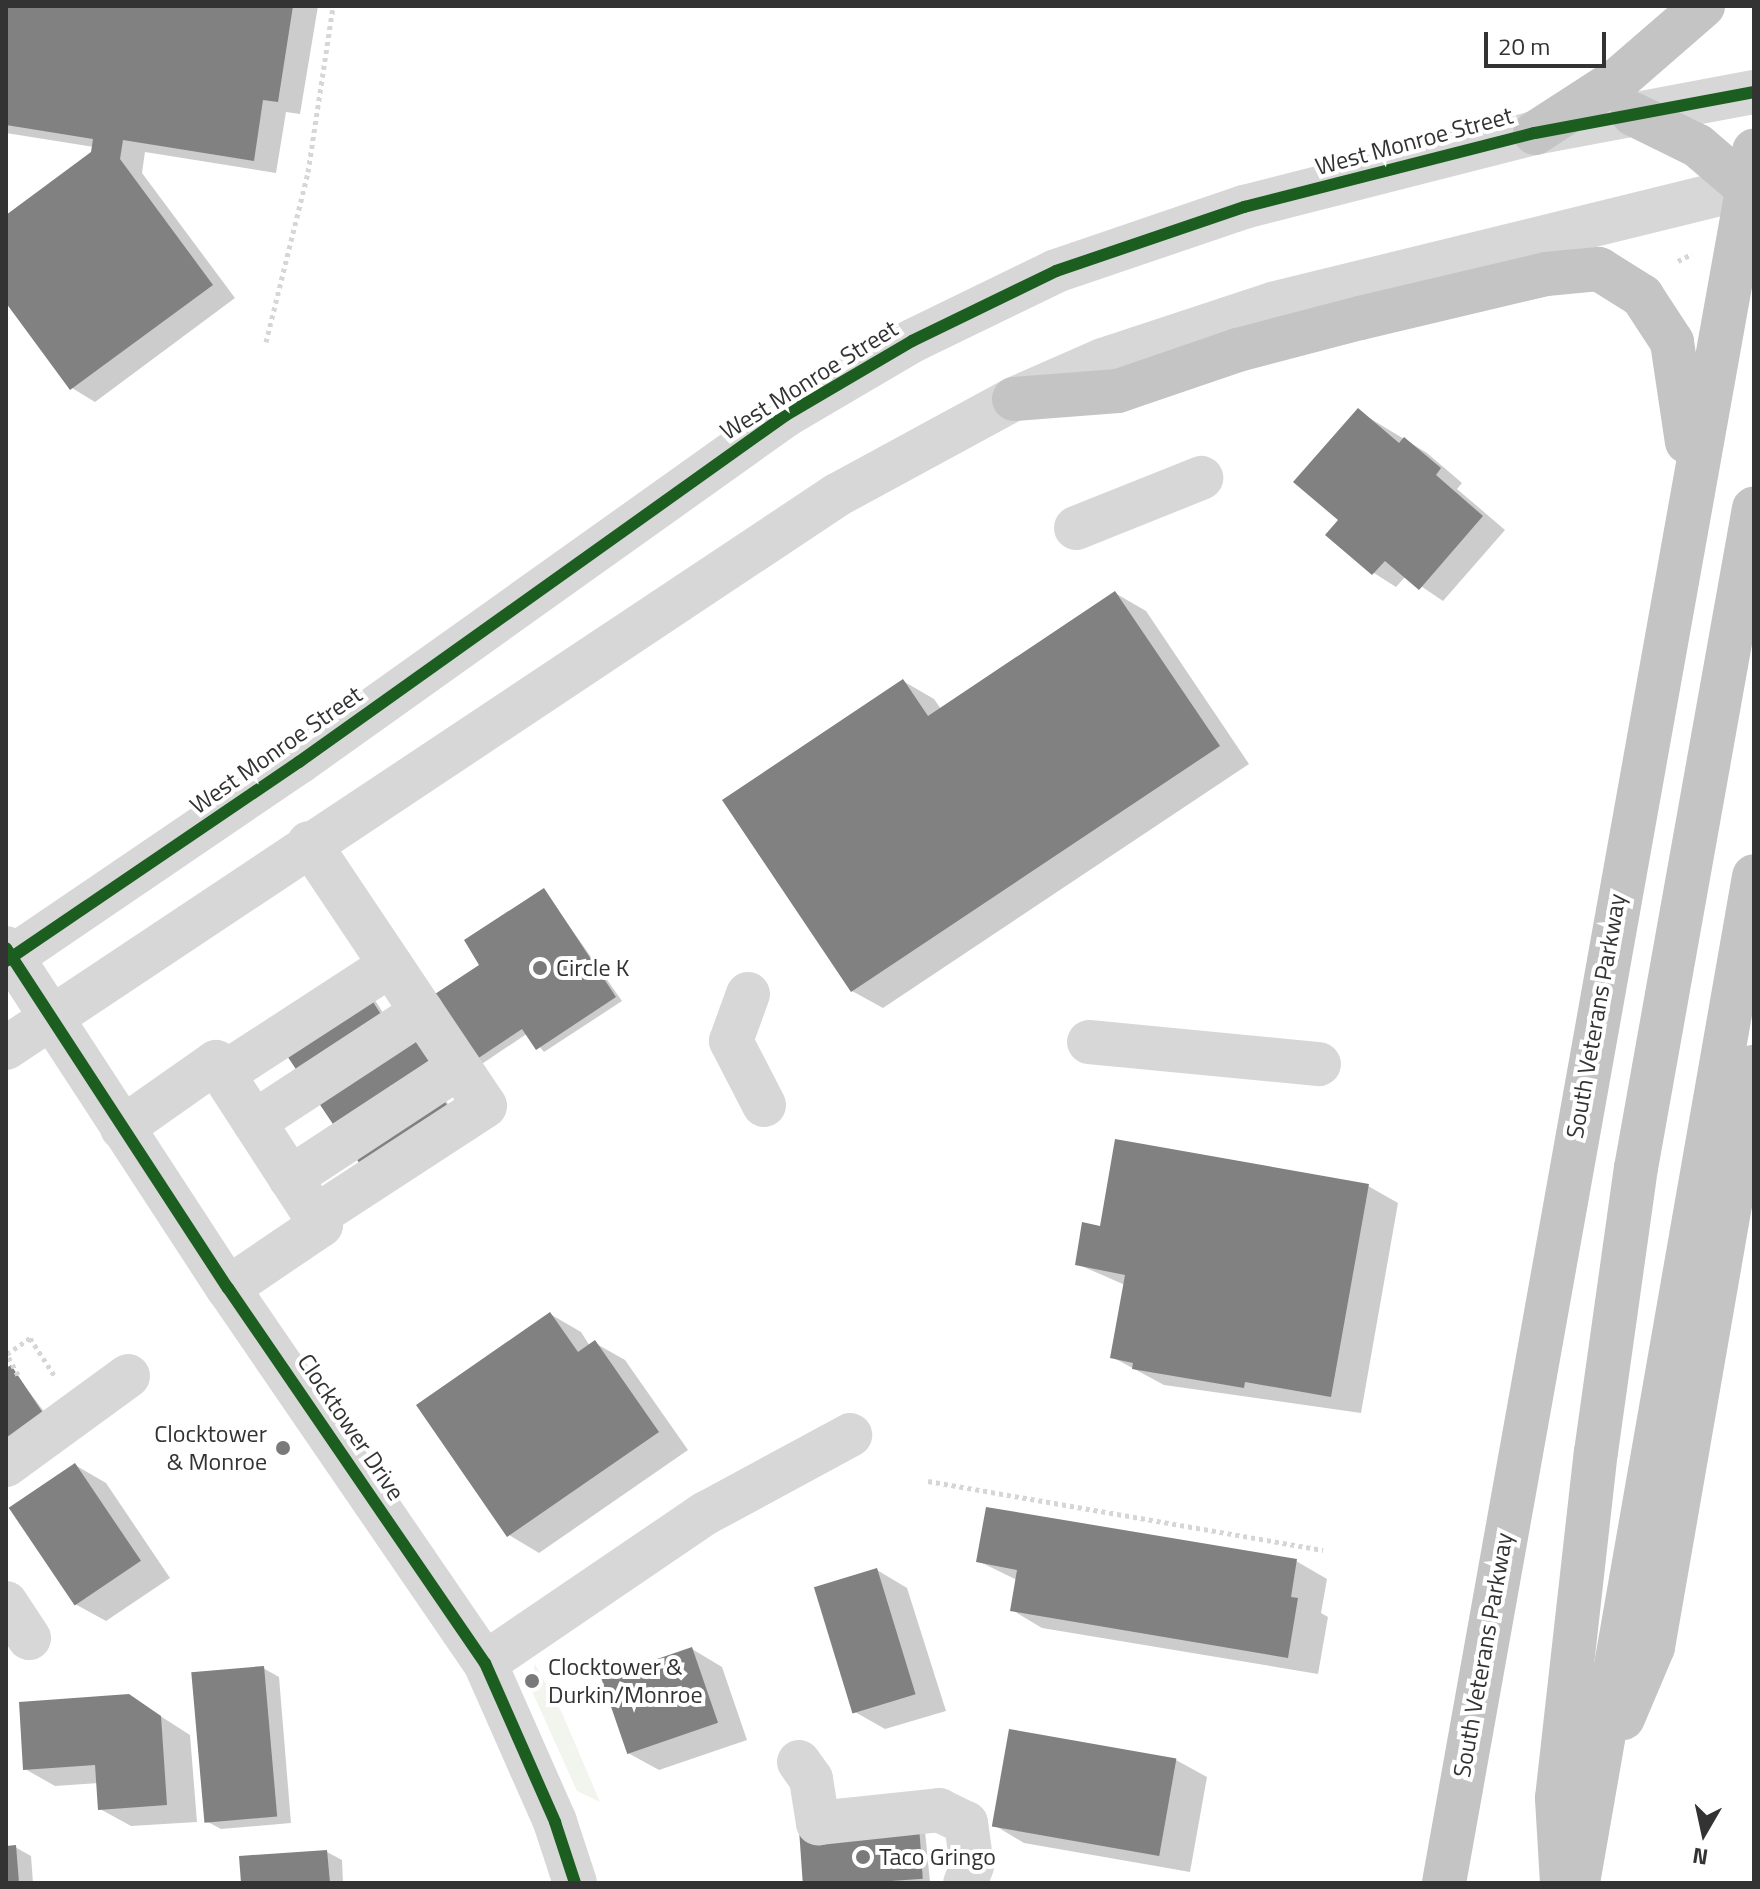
<!DOCTYPE html>
<html>
<head>
<meta charset="utf-8">
<style>
	body { margin:0 }
	#map { position:relative; width:1760px; height:1889px; overflow:hidden; background:#fff; font-family:"Titillium Web",sans-serif }
	div>[style] { position:absolute }
	.green>* { inset:0; background:#f1f5ed }
	.shadow>* { inset:0; background:#0003 }
	.building>* { inset:0; background:#818181; transform-origin:0 0 }
	.path>* { height:5px; margin-top:-2.5px; transform-origin:0; background:repeating-linear-gradient(90deg,#d6d6d6 0 4px,transparent 0 8px) }
	.minor>* { height:44px; margin:-22px; padding:0 22px; transform-origin:22px; border-radius:22px; background:#d7d7d7 }
	.highway>* { height:44px; margin:-22px; padding:0 22px; transform-origin:22px; border-radius:22px; background:#c4c4c4 }
	.cycleway>* { height:12px; margin:-6px; padding:0 6px; transform-origin:6px; border-radius:6px; background:#1b5e20 }
	.dots>* { width:22px; height:22px; translate:-50% -50%; box-sizing:border-box; border:4px solid #fff; border-radius:50% }
	span { translate:-50% -50%; white-space:nowrap; text-align:center; line-height:1.15; -webkit-text-stroke:8px #fff; paint-order:stroke }
	.street-label { font-size:24px; color:#333 }
	.poi-label { font-size:24px; color:#333 }
	.left { translate:0 -50%; text-align:left }
	.right { translate:-100% -50%; text-align:right }
	.frame { position:absolute; inset:0; border:8px solid #333; pointer-events:none }
	.north { position:absolute; left:1664px; top:1793px; width:80px; height:80px; -webkit-text-stroke:6px #fff; paint-order:stroke; rotate:189deg; font-size:22px; font-weight:700; line-height:32px; text-align:center; color:#333 }
	.north::after { content:''; display:block; margin:auto; width:28px; height:36px; background:#333; clip-path:polygon(50% 0,100% 100%,50% 72%,0 100%) }
	.scale { position:absolute; left:1484px; top:32px; width:122px; height:36px; box-sizing:border-box; border:4px solid #333; border-top:0; padding-left:10px; font-size:24px; line-height:28px; white-space:nowrap; color:#333; -webkit-text-stroke:6px #fff; paint-order:stroke }
</style>
</head>
<body>
<div id="map">
	<div class="green">
		<div style="clip-path:polygon(535px 1664px,562px 1713px,600px 1802px,577px 1791px,531px 1689px)"></div>
	</div>
	<div class="shadow">
		<div style="clip-path:polygon(6px 6px,318px 6px,300px 114px,286px 112px,276px 173px,145px 152px,142px 173px,235px 298px,95px 402px,72px 388px,6px 300px,6px 217px,93px 153px,94px 147px,6px 133px)"></div>
		<div style="clip-path:polygon(1358px 411px,1427px 453px,1462px 483px,1457px 489px,1505px 530px,1443px 601px,1406px 576px,1396px 587px,1374px 573px,1341px 520px)"></div>
		<div style="clip-path:polygon(1115px 593px,1146px 611px,1249px 764px,883px 1008px,852px 991px,903px 681px,934px 699px,941px 709px)"></div>
		<div style="clip-path:polygon(544px 890px,622px 1001px,544px 1052px,528px 1033px,440px 1092px,469px 1135px,384px 1191px,367px 988px,391px 1025px,482px 965px)"></div>
		<div style="clip-path:polygon(1368px 1186px,1398px 1203px,1361px 1413px,1164px 1385px,1112px 1357px,1125px 1285px,1077px 1264px,1101px 1228px)"></div>
		<div style="clip-path:polygon(550px 1314px,581px 1332px,590px 1346px,595px 1343px,625px 1360px,688px 1450px,539px 1553px,509px 1535px)"></div>
		<div style="clip-path:polygon(11px 1368px,55px 1426px,6px 1459px,6px 1371px)"></div>
		<div style="clip-path:polygon(75px 1465px,106px 1483px,170px 1578px,106px 1621px,75px 1604px)"></div>
		<div style="clip-path:polygon(978px 1561px,1296px 1561px,1327px 1579px,1321px 1613px,1328px 1617px,1318px 1674px,1042px 1628px,1012px 1610px,1017px 1580px)"></div>
		<div style="clip-path:polygon(877px 1570px,907px 1588px,946px 1711px,885px 1729px,855px 1712px)"></div>
		<div style="clip-path:polygon(692px 1649px,722px 1667px,747px 1740px,659px 1770px,628px 1753px)"></div>
		<div style="clip-path:polygon(263px 1668px,279px 1677px,291px 1823px,221px 1829px,206px 1821px)"></div>
		<div style="clip-path:polygon(129px 1696px,190px 1735px,197px 1822px,131px 1826px,100px 1809px,99px 1783px,55px 1786px,25px 1769px)"></div>
		<div style="clip-path:polygon(1176px 1760px,1207px 1777px,1190px 1872px,1024px 1843px,994px 1825px)"></div>
		<div style="clip-path:polygon(925px 1831px,930px 1882px,806px 1883px,802px 1838px)"></div>
		<div style="clip-path:polygon(15px 1847px,31px 1856px,33px 1883px,6px 1883px,6px 1848px)"></div>
		<div style="clip-path:polygon(327px 1852px,342px 1860px,343px 1883px,243px 1883px)"></div>
	</div>
	<div class="building">
		<div style="clip-path:polygon(6px 6px,293px 6px,278px 102px,263px 100px,254px 161px,123px 140px,120px 159px,213px 285px,70px 390px,6px 303px,6px 215px,91px 152px,93px 139px,6px 125px)"></div>
		<div style="clip-path:polygon(1358px 408px,1399px 443px,1404px 437px,1441px 468px,1436px 475px,1483px 516px,1419px 590px,1385px 561px,1372px 575px,1325px 535px,1338px 520px,1293px 482px)"></div>
		<div style="clip-path:polygon(1115px 591px,1220px 746px,851px 992px,722px 800px,903px 679px,928px 716px)"></div>
		<div style="clip-path:polygon(544px 888px,616px 997px,536px 1050px,522px 1029px,435px 1087px,464px 1131px,376px 1188px,275px 1038px,360px 982px,388px 1025px,479px 965px,464px 940px)"></div>
		<div style="clip-path:polygon(1115px 1139px,1369px 1184px,1331px 1397px,1245px 1382px,1244px 1388px,1132px 1369px,1133px 1363px,1110px 1358px,1125px 1275px,1075px 1265px,1082px 1222px,1100px 1226px)"></div>
		<div style="clip-path:polygon(550px 1312px,578px 1352px,595px 1340px,659px 1432px,507px 1537px,416px 1405px)"></div>
		<div style="clip-path:polygon(11px 1365px,49px 1422px,6px 1451px,6px 1368px)"></div>
		<div style="left:75px;top:1463px;width:118px;height:80px;rotate:56deg"></div>
		<div style="clip-path:polygon(986px 1507px,1297px 1559px,1291px 1597px,1298px 1598px,1288px 1658px,1010px 1611px,1017px 1570px,976px 1562px)"></div>
		<div style="left:877px;top:1568px;width:132px;height:66px;rotate:73deg"></div>
		<div style="left:692px;top:1647px;width:80px;height:96px;rotate:71deg"></div>
		<div style="left:264px;top:1666px;width:151px;height:73px;rotate:85deg"></div>
		<div style="clip-path:polygon(129px 1694px,161px 1716px,167px 1805px,98px 1810px,95px 1765px,23px 1770px,19px 1702px)"></div>
		<div style="left:1009px;top:1729px;width:170px;height:99px;rotate:10deg"></div>
		<div style="left:919px;top:1825px;width:54px;height:120px;rotate:86deg"></div>
		<div style="clip-path:polygon(16px 1845px,19px 1883px,6px 1883px,6px 1846px)"></div>
		<div style="clip-path:polygon(327px 1850px,330px 1883px,241px 1883px,239px 1856px)"></div>
	</div>
	<div class="path">
		<div style="left:1678px;top:261px;width:16px;rotate:-27deg"></div>
		<div style="left:266px;top:342px;width:175px;rotate:-76.1deg"></div>
		<div style="left:308px;top:172px;width:168px;rotate:-81.4deg"></div>
		<div style="left:18px;top:1375px;width:24px;rotate:-118deg"></div>
		<div style="left:7px;top:1354px;width:28px;rotate:-35deg"></div>
		<div style="left:30px;top:1338px;width:48px;rotate:57deg"></div>
		<div style="left:928px;top:1481px;width:401px;rotate:9.9deg"></div>
	</div>
	<div class="minor">
		<div style="left:1076px;top:528px;width:135px;rotate:-21.8deg"></div>
		<div style="left:309px;top:843px;width:316px;rotate:56.2deg"></div>
		<div style="left:485px;top:1106px;width:203px;rotate:146.9deg"></div>
		<div style="left:6px;top:948px;width:406px;rotate:56.9deg"></div>
		<div style="left:228px;top:1288px;width:455px;rotate:55.6deg"></div>
		<div style="left:485px;top:1663px;width:174px;rotate:66.2deg"></div>
		<div style="left:555px;top:1822px;width:64px;rotate:71.8deg"></div>
		<div style="left:6px;top:961px;width:354px;rotate:-34.2deg"></div>
		<div style="left:299px;top:762px;width:598px;rotate:-35.47deg"></div>
		<div style="left:786px;top:415px;width:146px;rotate:-30.4deg"></div>
		<div style="left:912px;top:341px;width:160px;rotate:-25.9deg"></div>
		<div style="left:1056px;top:271px;width:199px;rotate:-18.8deg"></div>
		<div style="left:1244px;top:207px;width:300px;rotate:-14.3deg"></div>
		<div style="left:1535px;top:133px;width:223px;rotate:-10.6deg"></div>
		<div style="left:748px;top:994px;width:50px;rotate:109.9deg"></div>
		<div style="left:731px;top:1041px;width:72px;rotate:62.7deg"></div>
		<div style="left:1089px;top:1042px;width:231px;rotate:5.5deg"></div>
		<div style="left:6px;top:1048px;width:998px;rotate:-33.64deg"></div>
		<div style="left:837px;top:495px;width:201px;rotate:-28.5deg"></div>
		<div style="left:1014px;top:399px;width:97px;rotate:-23.7deg"></div>
		<div style="left:1103px;top:360px;width:178px;rotate:-18.3deg"></div>
		<div style="left:1272px;top:304px;width:496px;rotate:-13.8deg"></div>
		<div style="left:223px;top:1074px;width:200px;rotate:-33deg"></div>
		<div style="left:254px;top:1122px;width:201px;rotate:-33.2deg"></div>
		<div style="left:122px;top:1128px;width:115px;rotate:-35.1deg"></div>
		<div style="left:216px;top:1062px;width:14px;rotate:60deg"></div>
		<div style="left:223px;top:1074px;width:180px;rotate:57deg"></div>
		<div style="left:321px;top:1225px;width:112px;rotate:145.9deg"></div>
		<div style="left:290px;top:1178px;width:202px;rotate:-33.3deg"></div>
		<div style="left:6px;top:1465px;width:151px;rotate:-36.1deg"></div>
		<div style="left:6px;top:1603px;width:42px;rotate:56.7deg"></div>
		<div style="left:485px;top:1663px;width:267px;rotate:-34.2deg"></div>
		<div style="left:706px;top:1513px;width:164px;rotate:-28.4deg"></div>
		<div style="left:799px;top:1762px;width:21px;rotate:55deg"></div>
		<div style="left:811px;top:1779px;width:45px;rotate:81deg"></div>
		<div style="left:818px;top:1823px;width:122px;rotate:-6.1deg"></div>
		<div style="left:939px;top:1810px;width:30px;rotate:26deg"></div>
		<div style="left:966px;top:1823px;width:43px;rotate:82.1deg"></div>
		<div style="left:972px;top:1866px;width:18px;rotate:112deg"></div>
	</div>
	<div class="highway">
		<div style="left:1633px;top:114px;width:72px;rotate:26.2deg"></div>
		<div style="left:1698px;top:146px;width:74px;rotate:40.6deg"></div>
		<div style="left:1535px;top:133px;width:101px;rotate:-32.9deg"></div>
		<div style="left:1620px;top:78px;width:110px;rotate:-40.9deg"></div>
		<div style="left:1014px;top:399px;width:104px;rotate:-4.4deg"></div>
		<div style="left:1118px;top:391px;width:127px;rotate:-18.9deg"></div>
		<div style="left:1238px;top:350px;width:126px;rotate:-14.7deg"></div>
		<div style="left:1360px;top:318px;width:191px;rotate:-13.3deg"></div>
		<div style="left:1546px;top:274px;width:53px;rotate:-5.4deg"></div>
		<div style="left:1599px;top:269px;width:51px;rotate:32.1deg"></div>
		<div style="left:1642px;top:296px;width:55px;rotate:56.9deg"></div>
		<div style="left:1672px;top:342px;width:101px;rotate:81.5deg"></div>
		<div style="left:1623px;top:1718px;width:77px;rotate:-67.1deg"></div>
		<div style="left:1653px;top:1647px;width:589px;rotate:-80.12deg"></div>
		<div style="left:1579px;top:1877px;width:1016px;rotate:-80.08deg"></div>
		<div style="left:1444px;top:1883px;width:1760px;rotate:-79.85deg"></div>
		<div style="left:1562px;top:1883px;width:85px;rotate:-93.4deg"></div>
		<div style="left:1557px;top:1798px;width:348px;rotate:-83.6deg"></div>
		<div style="left:1596px;top:1452px;width:287px;rotate:-82deg"></div>
		<div style="left:1636px;top:1168px;width:670px;rotate:-79.86deg"></div>
	</div>
	<div class="cycleway">
		<div style="left:6px;top:948px;width:406px;rotate:56.9deg"></div>
		<div style="left:228px;top:1288px;width:455px;rotate:55.6deg"></div>
		<div style="left:485px;top:1663px;width:174px;rotate:66.2deg"></div>
		<div style="left:555px;top:1822px;width:64px;rotate:71.8deg"></div>
		<div style="left:6px;top:961px;width:354px;rotate:-34.2deg"></div>
		<div style="left:299px;top:762px;width:598px;rotate:-35.47deg"></div>
		<div style="left:786px;top:415px;width:146px;rotate:-30.4deg"></div>
		<div style="left:912px;top:341px;width:160px;rotate:-25.9deg"></div>
		<div style="left:1056px;top:271px;width:199px;rotate:-18.8deg"></div>
		<div style="left:1244px;top:207px;width:300px;rotate:-14.3deg"></div>
		<div style="left:1535px;top:133px;width:223px;rotate:-10.6deg"></div>
	</div>
	<div class="dots">
		<div style="left:540px;top:968px;background:#7a7a7a"></div>
		<div style="left:283px;top:1448px;background:#7a7a7a"></div>
		<div style="left:532px;top:1681px;background:#7a7a7a"></div>
		<div style="left:863px;top:1857px;background:#7a7a7a"></div>
	</div>
	<div class="street-label">
		<span style="left:1414px;top:141px;rotate:-15deg">West Monroe Street</span>
		<span style="left:809px;top:380px;rotate:-32deg">West Monroe Street</span>
		<span style="left:276px;top:750px;rotate:-35deg">West Monroe Street</span>
		<span style="left:1596px;top:1016px;rotate:-80deg">South Veterans Parkway</span>
		<span style="left:351px;top:1427px;rotate:56deg">Clocktower Drive</span>
		<span style="left:1483px;top:1655px;rotate:-80deg">South Veterans Parkway</span>
	</div>
	<div class="poi-label">
		<span class="left" style="left:556px;top:968px">Circle K</span>
		<span class="right" style="left:267px;top:1448px">Clocktower<br>&amp; Monroe</span>
		<span class="left" style="left:548px;top:1681px">Clocktower &amp;<br>Durkin/Monroe</span>
		<span class="left" style="left:879px;top:1857px">Taco Gringo</span>
	</div>
	<div class="frame"></div>
	<div class="north">N</div>
	<div class="scale">20 m</div>
</div>
</body>
</html>
